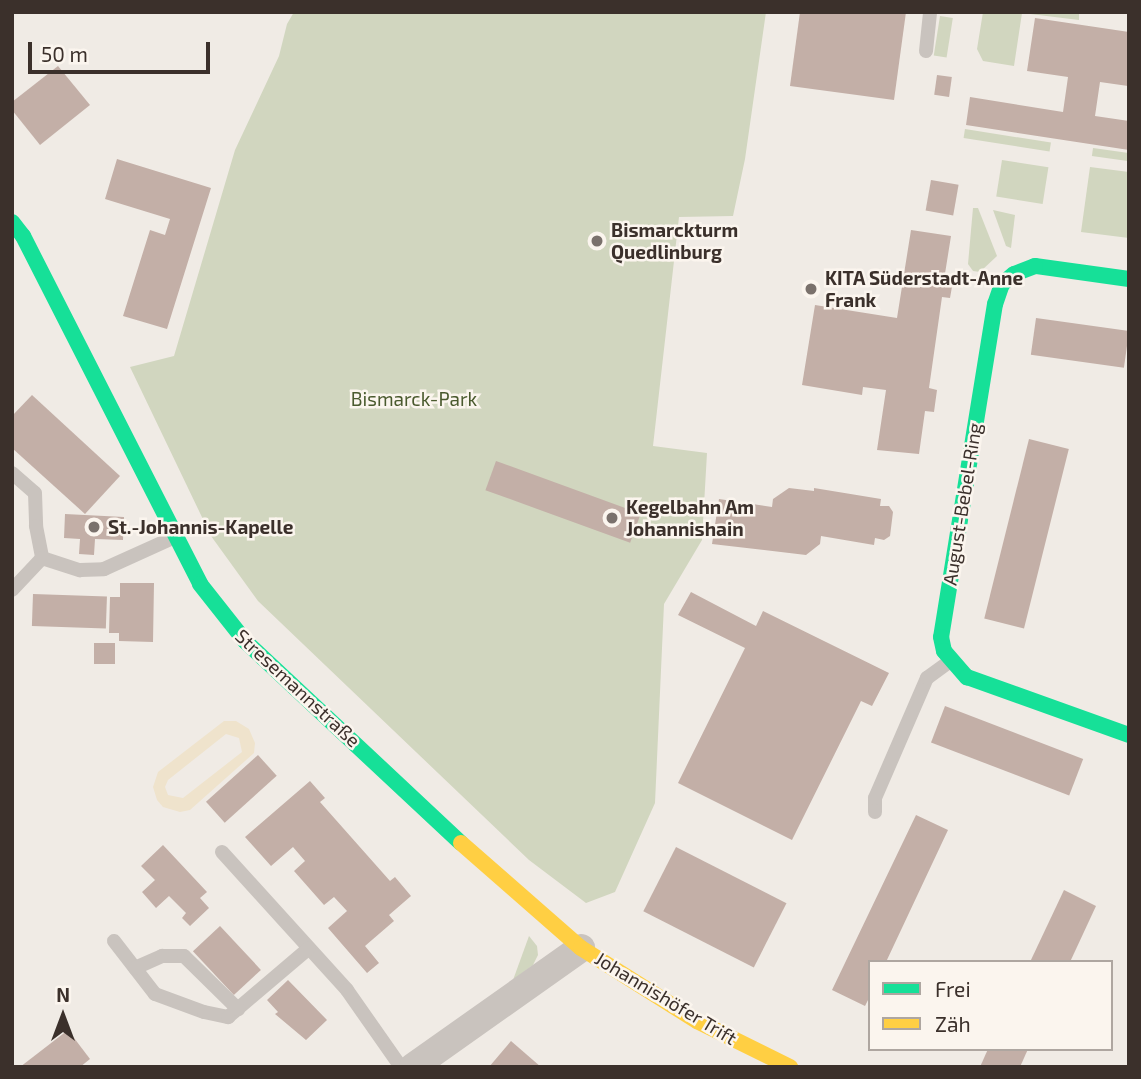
<!DOCTYPE html>
<html>
<head>
<meta charset="utf-8">
<style>
	body { margin:0 }
	#map { position:relative; width:1141px; height:1079px; overflow:hidden; background:#f0ebe5; font-family:"Exo 2",sans-serif }
	div>[style] { position:absolute }
	.green>* { inset:0; background:#d1d6bf; transform-origin:0 0 }
	.sand>* { inset:0; background:#efe3cc }
	.building>* { inset:0; background:#c3afa7; transform-origin:0 0 }
	.round { border-radius:50% }
	.lane>* { height:14px; margin:-7px; padding:0 7px; transform-origin:7px; border-radius:7px; background:#c9c3be }
	.street>* { height:28px; margin:-14px; padding:0 14px; transform-origin:14px; border-radius:14px; background:#c9c3be }
	.fast>* { height:16px; margin:-8px; padding:0 8px; transform-origin:8px; border-radius:8px; background:#16e098 }
	.slow>* { height:16px; margin:-8px; padding:0 8px; transform-origin:8px; border-radius:8px; background:#ffcf43 }
	.dots>* { width:19px; height:19px; translate:-50% -50%; box-sizing:border-box; border:4px solid #fbf5ee; border-radius:50% }
	span { translate:-50% -50%; white-space:nowrap; text-align:center; line-height:1.15; -webkit-text-stroke:5px #fbf5ee; paint-order:stroke }
	.poi-label { font-size:19px; color:#3b302b; font-weight:700 }
	.left { translate:0 -50%; text-align:left }
	.park-label { font-size:19px; color:#4a5a2e }
	.street-label { font-size:19px; color:#3b302b }
	.frame { position:absolute; inset:0; border:14px solid #3b302b; pointer-events:none }
	.legend { position:absolute; left:868px; top:960px; width:245px; height:91px; box-sizing:border-box; background:#fbf5ee; border:2px solid #aea6a0; margin:0; padding:9px 12px; list-style:none; font-size:21px; color:#3b302b }
	.legend li { display:flex; align-items:center; gap:14px; height:35px }
	.legend b { width:35px; border:2px solid #aea6a0 }
	.north { position:absolute; left:28px; top:981px; width:70px; height:70px; -webkit-text-stroke:5px #fbf5ee; paint-order:stroke; rotate:0deg; font-size:19px; font-weight:700; line-height:28px; text-align:center; color:#3b302b }
	.north::after { content:''; display:block; margin:auto; width:24px; height:32px; background:#3b302b; clip-path:polygon(50% 0,100% 100%,50% 72%,0 100%) }
	.scale { position:absolute; left:28px; top:42px; width:182px; height:32px; box-sizing:border-box; border:4px solid #3b302b; border-top:0; padding-left:9px; font-size:21px; line-height:24px; white-space:nowrap; color:#3b302b; -webkit-text-stroke:5px #fbf5ee; paint-order:stroke }
</style>
</head>
<body>
<div id="map">
	<div class="green">
		<div style="clip-path:polygon(294px 12px,766px 12px,745px 159px,733px 216px,679px 217px,653px 446px,707px 453px,702px 540px,664px 604px,655px 803px,615px 892px,586px 903px,529px 860px,258px 601px,211px 536px,130px 367px,174px 356px,235px 150px,279px 56px,287px 24px)"></div>
		<div style="clip-path:polygon(983px 12px,1067px 12px,1079px 14px,1079px 20px,1022px 13px,1014px 66px,983px 61px,977px 49px)"></div>
		<div style="left:940px;top:16px;width:13px;height:40px;rotate:9deg"></div>
		<div style="left:965px;top:129px;width:87px;height:9px;rotate:9deg"></div>
		<div style="left:1093px;top:148px;width:36px;height:8px;rotate:8deg"></div>
		<div style="left:1002px;top:160px;width:47px;height:37px;rotate:9deg"></div>
		<div style="clip-path:polygon(1090px 167px,1129px 172px,1129px 238px,1081px 232px)"></div>
		<div style="clip-path:polygon(973px 208px,978px 208px,997px 256px,980px 272px,973px 271px,968px 264px)"></div>
		<div style="clip-path:polygon(993px 210px,1015px 215px,1011px 248px,1006px 246px)"></div>
		<div style="clip-path:polygon(529px 936px,537px 946px,538px 955px,533px 965px,513px 980px)"></div>
	</div>
	<div class="sand">
		<div style="clip-path:polygon(evenodd,224px 721px,236px 721px,249px 729px,255px 743px,254px 753px,190px 810px,180px 812px,163px 807px,157px 800px,153px 787px,158px 772px,224px 721px,226px 734px,239px 738px,242px 752px,183px 798px,168px 795px,165px 787px,168px 780px,226px 734px)"></div>
	</div>
	<div class="building">
		<div style="clip-path:polygon(800px 12px,906px 12px,894px 100px,790px 86px)"></div>
		<div style="clip-path:polygon(1035px 18px,1129px 32px,1128px 86px,1100px 82px,1095px 116px,1129px 121px,1129px 150px,966px 125px,970px 97px,1063px 112px,1068px 77px,1027px 71px)"></div>
		<div style="clip-path:polygon(58px 66px,90px 105px,40px 145px,12px 110px,12px 102px)"></div>
		<div style="left:937px;top:75px;width:15px;height:20px;rotate:8deg"></div>
		<div style="clip-path:polygon(117px 159px,211px 188px,167px 329px,123px 316px,150px 230px,165px 235px,170px 219px,105px 199px)"></div>
		<div style="left:931px;top:180px;width:28px;height:31px;rotate:10deg"></div>
		<div style="clip-path:polygon(911px 230px,951px 236px,944px 280px,953px 281px,950px 298px,942px 297px,929px 388px,937px 390px,934px 412px,925px 411px,919px 454px,877px 450px,886px 390px,863px 387px,862px 395px,802px 385px,815px 305px,897px 318px)"></div>
		<div class="round" style="left:589px;top:233px;width:16px;height:16px"></div>
		<div style="left:1036px;top:318px;width:94px;height:37px;rotate:8deg"></div>
		<div style="clip-path:polygon(32px 395px,120px 476px,85px 514px,12px 448px,12px 416px)"></div>
		<div style="left:1029px;top:439px;width:41px;height:185px;rotate:14deg"></div>
		<div style="left:496px;top:461px;width:154px;height:31px;rotate:20deg"></div>
		<div style="clip-path:polygon(789px 488px,814px 491px,814px 488px,881px 499px,880px 506px,889px 506px,893px 512px,890px 536px,884px 540px,875px 538px,874px 545px,821px 536px,820px 544px,806px 555px,712px 544px,719px 499px,772px 507px,773px 499px)"></div>
		<div style="clip-path:polygon(65px 514px,124px 517px,123px 540px,95px 539px,94px 555px,79px 554px,80px 539px,64px 538px)"></div>
		<div style="clip-path:polygon(120px 583px,154px 583px,153px 642px,119px 641px,119px 633px,109px 633px,110px 597px,120px 597px)"></div>
		<div style="clip-path:polygon(691px 592px,756px 626px,763px 611px,889px 673px,872px 706px,861px 701px,792px 840px,678px 783px,745px 648px,678px 615px)"></div>
		<div style="left:33px;top:594px;width:74px;height:32px;rotate:2deg"></div>
		<div style="left:94px;top:643px;width:21px;height:21px"></div>
		<div style="left:945px;top:706px;width:148px;height:39px;rotate:21deg"></div>
		<div style="left:258px;top:755px;width:28px;height:70px;rotate:48deg"></div>
		<div style="clip-path:polygon(310px 781px,325px 798px,320px 802px,390px 881px,395px 877px,411px 896px,389px 915px,394px 921px,365px 946px,379px 963px,367px 973px,328px 928px,347px 911px,334px 897px,324px 905px,294px 871px,305px 861px,293px 847px,271px 866px,245px 837px)"></div>
		<div style="clip-path:polygon(916px 815px,948px 830px,886px 962px,870px 962px,870px 996px,865px 1006px,832px 990px)"></div>
		<div style="clip-path:polygon(163px 845px,207px 892px,200px 898px,209px 908px,190px 926px,182px 918px,186px 913px,169px 896px,156px 908px,142px 892px,155px 880px,141px 866px)"></div>
		<div style="left:676px;top:847px;width:124px;height:72px;rotate:27deg"></div>
		<div style="clip-path:polygon(1064px 890px,1096px 906px,1070px 962px,1030px 962px)"></div>
		<div style="left:220px;top:926px;width:60px;height:37px;rotate:47deg"></div>
		<div style="clip-path:polygon(288px 980px,327px 1020px,306px 1040px,275px 1014px,278px 1012px,267px 1000px)"></div>
		<div style="clip-path:polygon(68px 1030px,90px 1059px,80px 1067px,20px 1067px)"></div>
		<div style="clip-path:polygon(511px 1041px,541px 1067px,489px 1067px)"></div>
		<div style="clip-path:polygon(988px 1049px,1028px 1049px,1020px 1067px,980px 1067px)"></div>
	</div>
	<div class="lane">
		<div style="left:926px;top:51px;width:39px;rotate:-84deg"></div>
		<div style="left:12px;top:473px;width:30px;rotate:41deg"></div>
		<div style="left:35px;top:493px;width:33px;rotate:88deg"></div>
		<div style="left:36px;top:526px;width:33px;rotate:79deg"></div>
		<div style="left:42px;top:558px;width:40px;rotate:18deg"></div>
		<div style="left:80px;top:570px;width:24px;rotate:-2deg"></div>
		<div style="left:104px;top:569px;width:78px;rotate:-24.3deg"></div>
		<div style="left:12px;top:590px;width:44px;rotate:-46.8deg"></div>
		<div style="left:875px;top:812px;width:14px;rotate:-90deg"></div>
		<div style="left:875px;top:798px;width:131px;rotate:-66.6deg"></div>
		<div style="left:927px;top:678px;width:29px;rotate:-36deg"></div>
		<div style="left:222px;top:852px;width:186px;rotate:47.8deg"></div>
		<div style="left:347px;top:990px;width:94px;rotate:55deg"></div>
		<div style="left:114px;top:941px;width:67px;rotate:52.3deg"></div>
		<div style="left:155px;top:994px;width:52px;rotate:20.2deg"></div>
		<div style="left:204px;top:1012px;width:25px;rotate:12deg"></div>
		<div style="left:228px;top:1017px;width:106px;rotate:-40.4deg"></div>
		<div style="left:135px;top:968px;width:30px;rotate:-24deg"></div>
		<div style="left:162px;top:956px;width:22px"></div>
		<div style="left:184px;top:956px;width:76px;rotate:44.5deg"></div>
	</div>
	<div class="street">
		<div style="left:413px;top:1067px;width:206px;rotate:-35.3deg"></div>
	</div>
	<div class="fast">
		<div style="left:12px;top:222px;width:18px;rotate:52deg"></div>
		<div style="left:23px;top:236px;width:390px;rotate:63deg"></div>
		<div style="left:200px;top:584px;width:73px;rotate:51.7deg"></div>
		<div style="left:245px;top:641px;width:296px;rotate:43.1deg"></div>
		<div style="left:1129px;top:279px;width:95px;rotate:-172.1deg"></div>
		<div style="left:1035px;top:266px;width:22px;rotate:159deg"></div>
		<div style="left:1014px;top:274px;width:16px;rotate:140deg"></div>
		<div style="left:1002px;top:284px;width:21px;rotate:109deg"></div>
		<div style="left:995px;top:304px;width:337px;rotate:99.2deg"></div>
		<div style="left:941px;top:637px;width:14px;rotate:78deg"></div>
		<div style="left:944px;top:651px;width:35px;rotate:49deg"></div>
		<div style="left:967px;top:677px;width:172px;rotate:19.7deg"></div>
	</div>
	<div class="slow">
		<div style="left:461px;top:843px;width:159px;rotate:41.2deg"></div>
		<div style="left:581px;top:948px;width:137px;rotate:32.2deg"></div>
		<div style="left:697px;top:1021px;width:104px;rotate:26.3deg"></div>
	</div>
	<div class="dots">
		<div style="left:597px;top:241px;background:#7a716c"></div>
		<div style="left:811px;top:289px;background:#7a716c"></div>
		<div style="left:612px;top:518px;background:#7a716c"></div>
		<div style="left:94px;top:527px;background:#7a716c"></div>
	</div>
	<div class="poi-label">
		<span class="left" style="left:611px;top:241px">Bismarckturm<br>Quedlinburg</span>
		<span class="left" style="left:825px;top:289px">KITA Süderstadt-Anne<br>Frank</span>
		<span class="left" style="left:626px;top:518px">Kegelbahn Am<br>Johannishain</span>
		<span class="left" style="left:108px;top:527px">St.-Johannis-Kapelle</span>
	</div>
	<div class="park-label">
		<span style="left:414px;top:399px">Bismarck-Park</span>
	</div>
	<div class="street-label">
		<span style="left:962px;top:504px;rotate:-81deg">August-Bebel-Ring</span>
		<span style="left:298px;top:688px;rotate:43deg">Stresemannstraße</span>
		<span style="left:666px;top:998px;rotate:31deg">Johannishöfer Trift</span>
	</div>
	<div class="frame"></div>
	<ul class="legend">
	<li><b style="height:9px;background:#16e098"></b>Frei</li>
	<li><b style="height:9px;background:#ffcf43"></b>Zäh</li>
	</ul>
	<div class="north">N</div>
	<div class="scale">50 m</div>
</div>
</body>
</html>
